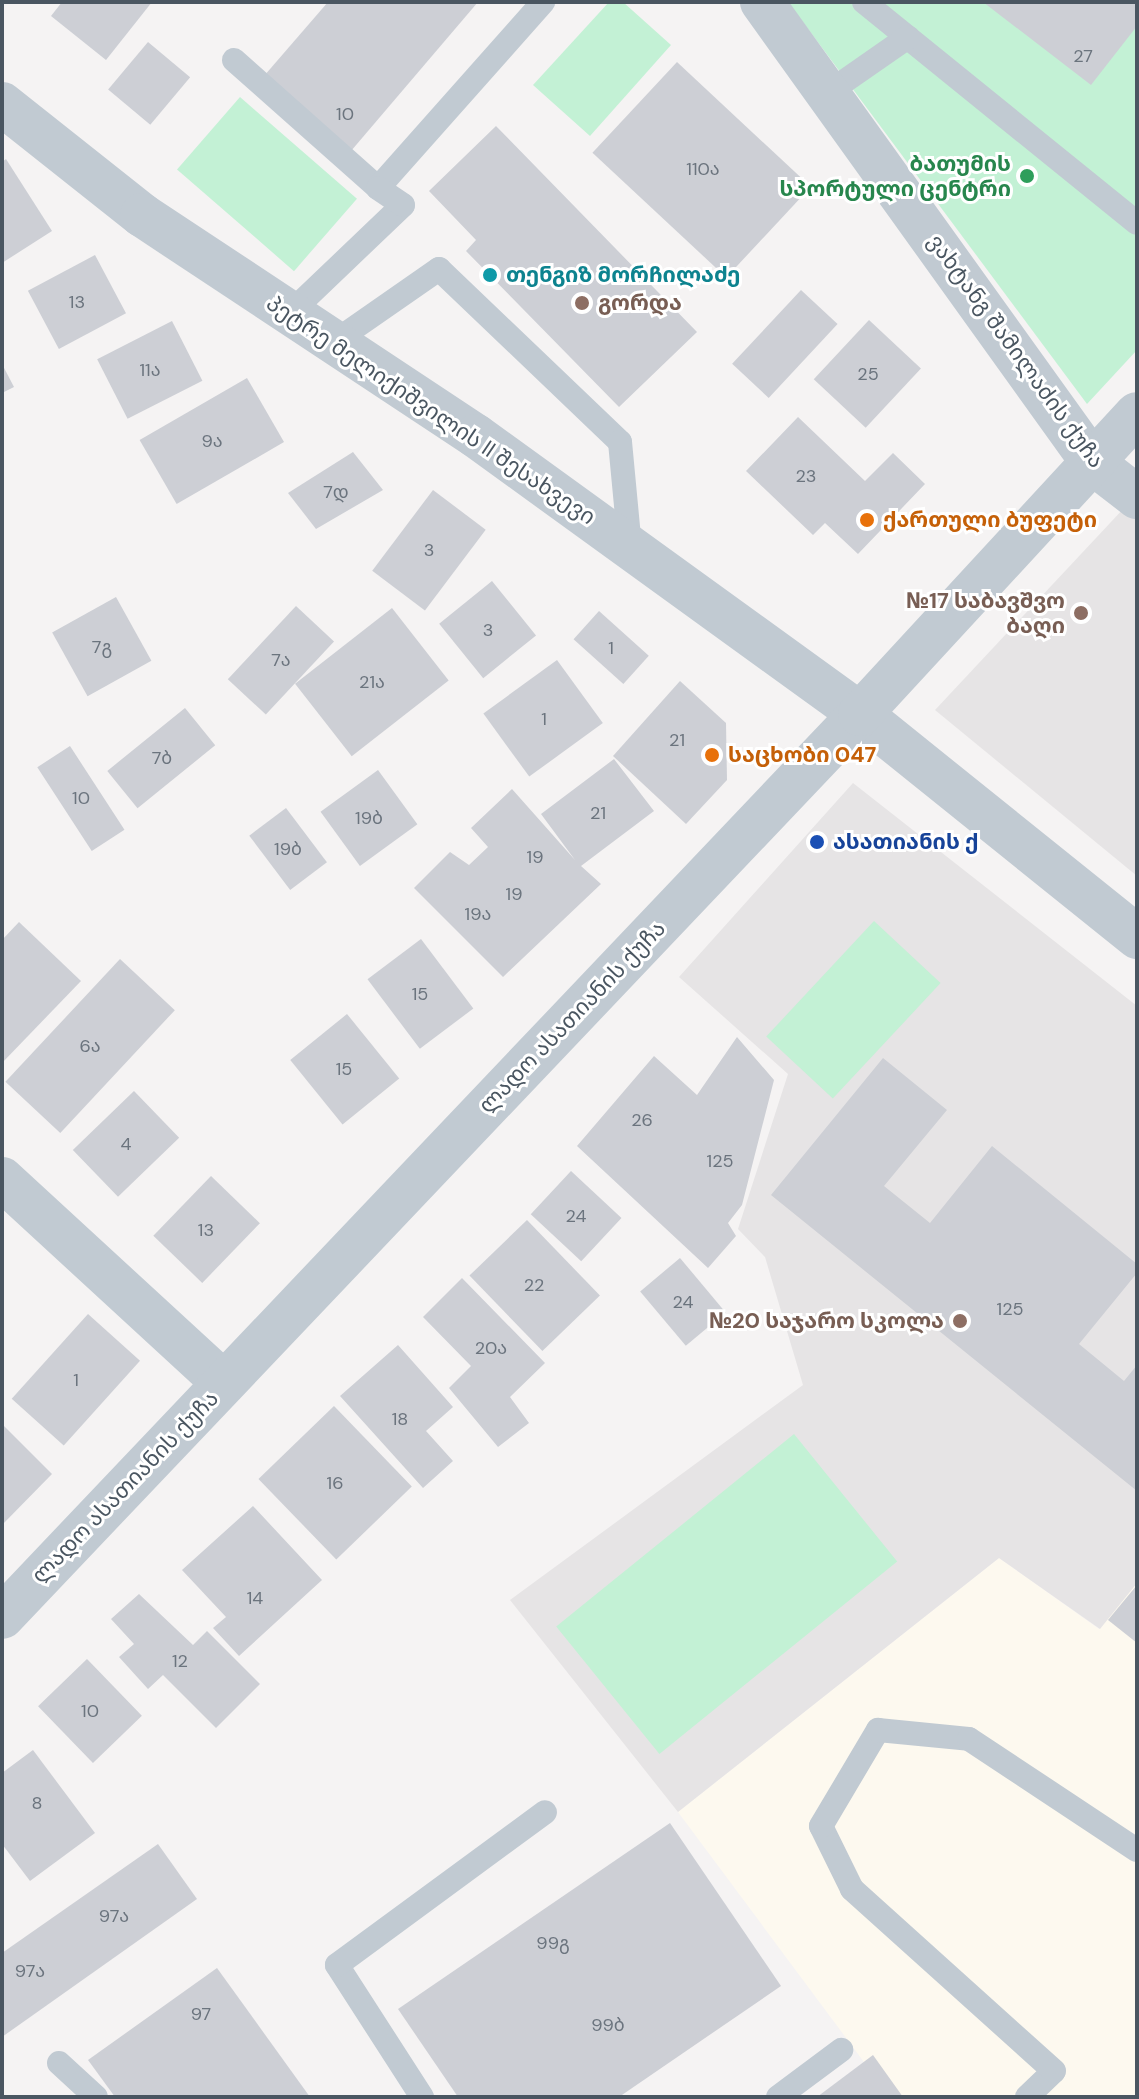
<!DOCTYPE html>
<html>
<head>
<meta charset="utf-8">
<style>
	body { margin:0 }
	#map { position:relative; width:1139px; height:2099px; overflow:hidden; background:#f5f3f3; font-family:"DM Sans","Noto Sans Georgian",sans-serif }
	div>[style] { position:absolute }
	.commercial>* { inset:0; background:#fdf9ef }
	.education>* { inset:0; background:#e6e4e5 }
	.green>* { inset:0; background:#c3f1d5; transform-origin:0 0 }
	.building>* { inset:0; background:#cdcfd5; transform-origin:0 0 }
	.service>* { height:24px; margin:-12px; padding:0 12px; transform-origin:12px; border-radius:12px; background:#c1cad2 }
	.minor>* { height:44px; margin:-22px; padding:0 22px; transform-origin:22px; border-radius:22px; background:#c1cad2 }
	.dots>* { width:22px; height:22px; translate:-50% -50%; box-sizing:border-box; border:4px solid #fff; border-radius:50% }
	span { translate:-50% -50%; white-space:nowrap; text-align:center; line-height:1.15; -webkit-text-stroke:6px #fff; paint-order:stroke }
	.number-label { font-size:18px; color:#6b747e }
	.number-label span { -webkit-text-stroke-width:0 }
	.leisure-label { font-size:22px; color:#27864d; font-weight:700 }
	.right { translate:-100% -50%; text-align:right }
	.culture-label { font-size:22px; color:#0d838f; font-weight:700 }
	.left { translate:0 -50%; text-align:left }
	.education-label { font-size:22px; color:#785e54; font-weight:700 }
	.street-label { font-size:22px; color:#4a5661 }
	.food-label { font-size:22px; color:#c56008; font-weight:700 }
	.transit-label { font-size:22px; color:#164399; font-weight:700 }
	.frame { position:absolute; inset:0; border:4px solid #4a5661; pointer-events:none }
</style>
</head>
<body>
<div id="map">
	<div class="commercial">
		<div style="clip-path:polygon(999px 1558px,1099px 1629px,1137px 1583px,1137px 2097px,890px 2097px,678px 1812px)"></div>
	</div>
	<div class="education">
		<div style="clip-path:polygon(1125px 507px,1137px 516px,1137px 876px,935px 710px)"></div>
		<div style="clip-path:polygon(853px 783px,1137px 1006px,1137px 1583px,1100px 1629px,999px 1558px,678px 1812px,510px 1600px,803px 1385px,765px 1257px,738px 1229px,788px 1074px,679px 977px)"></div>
	</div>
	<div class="green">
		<div style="clip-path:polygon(609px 2px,623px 2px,671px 45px,590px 136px,533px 85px)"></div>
		<div style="clip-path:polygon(788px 2px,1137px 2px,1137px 350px,1087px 404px)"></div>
		<div style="left:240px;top:97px;width:155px;height:96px;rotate:41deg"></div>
		<div style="left:874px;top:921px;width:91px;height:158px;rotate:43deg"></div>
		<div style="left:794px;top:1434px;width:164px;height:306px;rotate:51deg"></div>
	</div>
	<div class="building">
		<div style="clip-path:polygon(62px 2px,152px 2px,106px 60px,51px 16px)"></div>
		<div style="clip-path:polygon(328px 2px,478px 2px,351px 151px,264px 76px)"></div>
		<div style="clip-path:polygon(983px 2px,1137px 2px,1137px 26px,1091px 85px)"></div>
		<div style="left:148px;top:42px;width:55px;height:62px;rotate:40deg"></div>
		<div style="left:677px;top:62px;width:183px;height:124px;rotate:43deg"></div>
		<div style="clip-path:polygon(496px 126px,697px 332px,619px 407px,466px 251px,476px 240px,429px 191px)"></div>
		<div style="clip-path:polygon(6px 159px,52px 231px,2px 263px,2px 162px)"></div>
		<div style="left:95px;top:255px;width:66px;height:76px;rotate:62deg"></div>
		<div style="left:801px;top:290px;width:50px;height:101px;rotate:43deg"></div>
		<div style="left:869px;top:320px;width:71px;height:81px;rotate:43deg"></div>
		<div style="left:172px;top:321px;width:67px;height:84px;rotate:63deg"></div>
		<div style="clip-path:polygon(2px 364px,14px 387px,2px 393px)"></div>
		<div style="left:247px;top:378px;width:74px;height:124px;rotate:60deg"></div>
		<div style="clip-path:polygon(798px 417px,865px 481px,893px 453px,925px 484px,858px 554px,825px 523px,813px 535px,746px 471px)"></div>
		<div style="clip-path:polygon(353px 452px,383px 490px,316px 529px,288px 493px)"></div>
		<div style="left:433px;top:490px;width:66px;height:101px;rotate:37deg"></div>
		<div style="left:492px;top:581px;width:70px;height:68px;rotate:51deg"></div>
		<div style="left:116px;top:597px;width:73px;height:73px;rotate:61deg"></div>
		<div style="left:296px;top:606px;width:52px;height:100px;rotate:43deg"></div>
		<div style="left:392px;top:608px;width:92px;height:123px;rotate:52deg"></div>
		<div style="left:599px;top:611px;width:67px;height:38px;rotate:42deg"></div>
		<div style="left:557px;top:660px;width:78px;height:91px;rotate:54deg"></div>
		<div style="clip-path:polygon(680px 681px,726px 723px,727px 780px,686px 824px,613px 756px)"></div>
		<div style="left:185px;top:708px;width:48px;height:100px;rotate:51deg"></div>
		<div style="left:70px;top:746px;width:100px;height:39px;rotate:57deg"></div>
		<div style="clip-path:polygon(614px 759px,654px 811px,581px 866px,601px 884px,503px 977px,414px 888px,450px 852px,469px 865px,488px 847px,471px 828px,512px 789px,575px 860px,541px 814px)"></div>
		<div style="left:378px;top:770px;width:67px;height:71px;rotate:54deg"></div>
		<div style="left:286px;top:808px;width:68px;height:46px;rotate:53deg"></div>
		<div style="clip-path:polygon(19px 922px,81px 981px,2px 1063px,2px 940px)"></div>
		<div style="left:421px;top:939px;width:87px;height:67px;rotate:53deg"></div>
		<div style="left:120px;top:959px;width:75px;height:168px;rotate:43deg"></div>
		<div style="left:347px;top:1014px;width:83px;height:73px;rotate:51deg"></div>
		<div style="clip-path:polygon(737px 1037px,774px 1080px,742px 1205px,728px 1223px,736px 1236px,708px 1268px,577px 1146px,654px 1056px,697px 1095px)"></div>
		<div style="clip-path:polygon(883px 1058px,947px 1110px,884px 1186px,930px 1223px,992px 1146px,1137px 1264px,1137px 1273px,1079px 1344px,1124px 1381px,1137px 1365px,1137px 1491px,771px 1195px)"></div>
		<div style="left:134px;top:1091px;width:65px;height:85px;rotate:46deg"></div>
		<div style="left:571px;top:1171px;width:69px;height:59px;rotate:43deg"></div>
		<div style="left:211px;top:1176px;width:68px;height:83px;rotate:44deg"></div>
		<div style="left:527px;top:1220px;width:105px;height:80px;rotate:46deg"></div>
		<div style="left:680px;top:1258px;width:71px;height:52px;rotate:50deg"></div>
		<div style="clip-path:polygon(462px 1278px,545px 1363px,510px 1397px,529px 1423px,498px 1447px,449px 1388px,471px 1366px,423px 1317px)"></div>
		<div style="left:88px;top:1314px;width:70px;height:114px;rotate:42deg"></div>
		<div style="clip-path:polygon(398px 1345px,453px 1407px,426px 1431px,453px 1461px,423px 1488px,340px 1396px)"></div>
		<div style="left:334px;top:1406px;width:112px;height:105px;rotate:46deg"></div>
		<div style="clip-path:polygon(2px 1424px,52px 1474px,2px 1525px)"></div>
		<div style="clip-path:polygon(253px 1506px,322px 1580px,239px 1656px,213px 1628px,226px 1617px,182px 1570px)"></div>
		<div style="clip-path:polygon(1137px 1585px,1137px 1643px,1108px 1620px)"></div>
		<div style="clip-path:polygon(139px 1594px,193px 1645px,207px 1631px,260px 1684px,216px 1728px,163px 1675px,148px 1689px,119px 1657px,134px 1644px,111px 1619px)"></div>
		<div style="left:87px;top:1659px;width:79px;height:68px;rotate:46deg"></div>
		<div style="clip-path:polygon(33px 1750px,95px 1833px,30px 1881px,2px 1844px,2px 1773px)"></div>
		<div style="clip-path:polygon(670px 1823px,781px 1986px,619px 2097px,458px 2097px,398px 2009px)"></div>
		<div style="clip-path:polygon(158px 1844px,197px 1899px,2px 2037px,2px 1953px)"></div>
		<div style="clip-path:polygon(217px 1968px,310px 2097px,115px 2097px,88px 2060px)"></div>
		<div style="clip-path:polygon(873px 2055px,903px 2097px,817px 2097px)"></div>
	</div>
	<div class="service">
		<div style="left:864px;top:2px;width:351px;rotate:39deg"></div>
		<div style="left:234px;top:60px;width:193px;rotate:41.6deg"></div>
		<div style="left:378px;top:188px;width:249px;rotate:-48.4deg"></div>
		<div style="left:829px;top:92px;width:96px;rotate:-34.8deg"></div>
		<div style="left:290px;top:313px;width:156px;rotate:-43.7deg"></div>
		<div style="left:403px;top:205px;width:30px;rotate:-146deg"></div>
		<div style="left:334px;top:342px;width:128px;rotate:-34.8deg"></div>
		<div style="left:439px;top:269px;width:250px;rotate:43.7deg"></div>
		<div style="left:620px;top:442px;width:105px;rotate:84.6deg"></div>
		<div style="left:59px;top:2063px;width:50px;rotate:42.6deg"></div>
		<div style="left:422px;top:2097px;width:157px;rotate:-122.8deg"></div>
		<div style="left:337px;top:1965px;width:258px;rotate:-36.3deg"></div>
		<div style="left:778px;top:2097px;width:79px;rotate:-36.7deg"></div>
		<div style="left:1027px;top:2097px;width:37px;rotate:-44deg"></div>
		<div style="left:1054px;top:2071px;width:272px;rotate:-138deg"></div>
		<div style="left:852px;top:1889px;width:70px;rotate:-116.2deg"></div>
		<div style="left:821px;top:1826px;width:112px;rotate:-59.3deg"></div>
		<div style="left:878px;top:1730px;width:91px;rotate:5.6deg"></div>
		<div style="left:969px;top:1739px;width:201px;rotate:33.5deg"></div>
	</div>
	<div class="minor">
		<div style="left:762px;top:2px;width:568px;rotate:54.32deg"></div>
		<div style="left:1093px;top:463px;width:56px;rotate:37.7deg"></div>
		<div style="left:2px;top:104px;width:179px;rotate:38.4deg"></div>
		<div style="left:142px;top:215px;width:400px;rotate:33.5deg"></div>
		<div style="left:476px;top:436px;width:474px;rotate:35.9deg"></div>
		<div style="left:860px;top:714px;width:356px;rotate:38.8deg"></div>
		<div style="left:2px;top:1179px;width:301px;rotate:42.6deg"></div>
		<div style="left:2px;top:1617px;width:1246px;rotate:-46.46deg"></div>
		<div style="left:860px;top:714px;width:408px;rotate:-47.3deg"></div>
	</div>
	<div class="dots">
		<div style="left:1027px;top:176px;background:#2e9e5b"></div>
		<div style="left:490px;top:275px;background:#0f9aa8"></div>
		<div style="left:582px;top:303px;background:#8d6e63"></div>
		<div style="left:867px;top:520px;background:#e8710a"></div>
		<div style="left:1081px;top:613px;background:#8d6e63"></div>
		<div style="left:712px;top:755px;background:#e8710a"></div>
		<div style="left:817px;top:842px;background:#1a4fb4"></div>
		<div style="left:960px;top:1321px;background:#8d6e63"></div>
	</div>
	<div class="number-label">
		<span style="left:1083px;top:56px">27</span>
		<span style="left:345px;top:114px">10</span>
		<span style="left:703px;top:169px">110ა</span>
		<span style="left:77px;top:302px">13</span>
		<span style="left:150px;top:370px">11ა</span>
		<span style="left:868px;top:374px">25</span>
		<span style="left:212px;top:441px">9ა</span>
		<span style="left:806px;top:476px">23</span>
		<span style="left:336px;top:492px">7დ</span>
		<span style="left:429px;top:550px">3</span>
		<span style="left:488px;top:630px">3</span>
		<span style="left:102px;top:647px">7გ</span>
		<span style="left:611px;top:648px">1</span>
		<span style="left:281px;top:660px">7ა</span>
		<span style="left:372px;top:682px">21ა</span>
		<span style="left:544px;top:719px">1</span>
		<span style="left:677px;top:740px">21</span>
		<span style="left:162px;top:758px">7ბ</span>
		<span style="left:81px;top:798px">10</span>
		<span style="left:598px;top:813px">21</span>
		<span style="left:369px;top:818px">19ბ</span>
		<span style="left:288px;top:849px">19ბ</span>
		<span style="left:535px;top:857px">19</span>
		<span style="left:514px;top:894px">19</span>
		<span style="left:478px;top:914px">19ა</span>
		<span style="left:420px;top:994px">15</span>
		<span style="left:90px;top:1046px">6ა</span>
		<span style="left:344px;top:1069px">15</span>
		<span style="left:642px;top:1120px">26</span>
		<span style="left:126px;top:1144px">4</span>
		<span style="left:720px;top:1161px">125</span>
		<span style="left:576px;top:1216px">24</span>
		<span style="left:206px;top:1230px">13</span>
		<span style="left:534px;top:1285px">22</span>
		<span style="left:683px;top:1302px">24</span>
		<span style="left:1010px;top:1309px">125</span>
		<span style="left:491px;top:1348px">20ა</span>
		<span style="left:76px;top:1380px">1</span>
		<span style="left:400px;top:1419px">18</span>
		<span style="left:335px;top:1483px">16</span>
		<span style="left:255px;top:1598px">14</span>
		<span style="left:180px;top:1661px">12</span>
		<span style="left:90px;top:1711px">10</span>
		<span style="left:37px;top:1803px">8</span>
		<span style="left:114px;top:1916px">97ა</span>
		<span style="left:553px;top:1943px">99გ</span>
		<span style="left:30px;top:1971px">97ა</span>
		<span style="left:201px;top:2014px">97</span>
		<span style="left:608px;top:2025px">99ბ</span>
	</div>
	<div class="leisure-label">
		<span class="right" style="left:1011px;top:176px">ბათუმის<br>სპორტული ცენტრი</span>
	</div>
	<div class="culture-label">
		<span class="left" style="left:506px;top:275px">თენგიზ მორჩილაძე</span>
	</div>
	<div class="education-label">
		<span class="left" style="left:598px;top:303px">გორდა</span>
		<span class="right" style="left:1065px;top:613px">№17 საბავშვო<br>ბაღი</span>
		<span class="right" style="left:944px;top:1321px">№20 საჯარო სკოლა</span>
	</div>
	<div class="street-label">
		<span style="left:1016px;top:351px;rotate:54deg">ვახტანგ შამილაძის ქუჩა</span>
		<span style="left:431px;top:410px;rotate:34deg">პეტრე მელიქიშვილის II შესახვევი</span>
		<span style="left:572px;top:1017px;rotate:-46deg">ლადო ასათიანის ქუჩა</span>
		<span style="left:125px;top:1487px;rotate:-46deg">ლადო ასათიანის ქუჩა</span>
	</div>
	<div class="food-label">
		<span class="left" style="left:883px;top:520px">ქართული ბუფეტი</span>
		<span class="left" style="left:728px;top:755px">საცხობი 047</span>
	</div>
	<div class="transit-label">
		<span class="left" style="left:833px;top:842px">ასათიანის ქ</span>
	</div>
	<div class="frame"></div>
</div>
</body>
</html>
